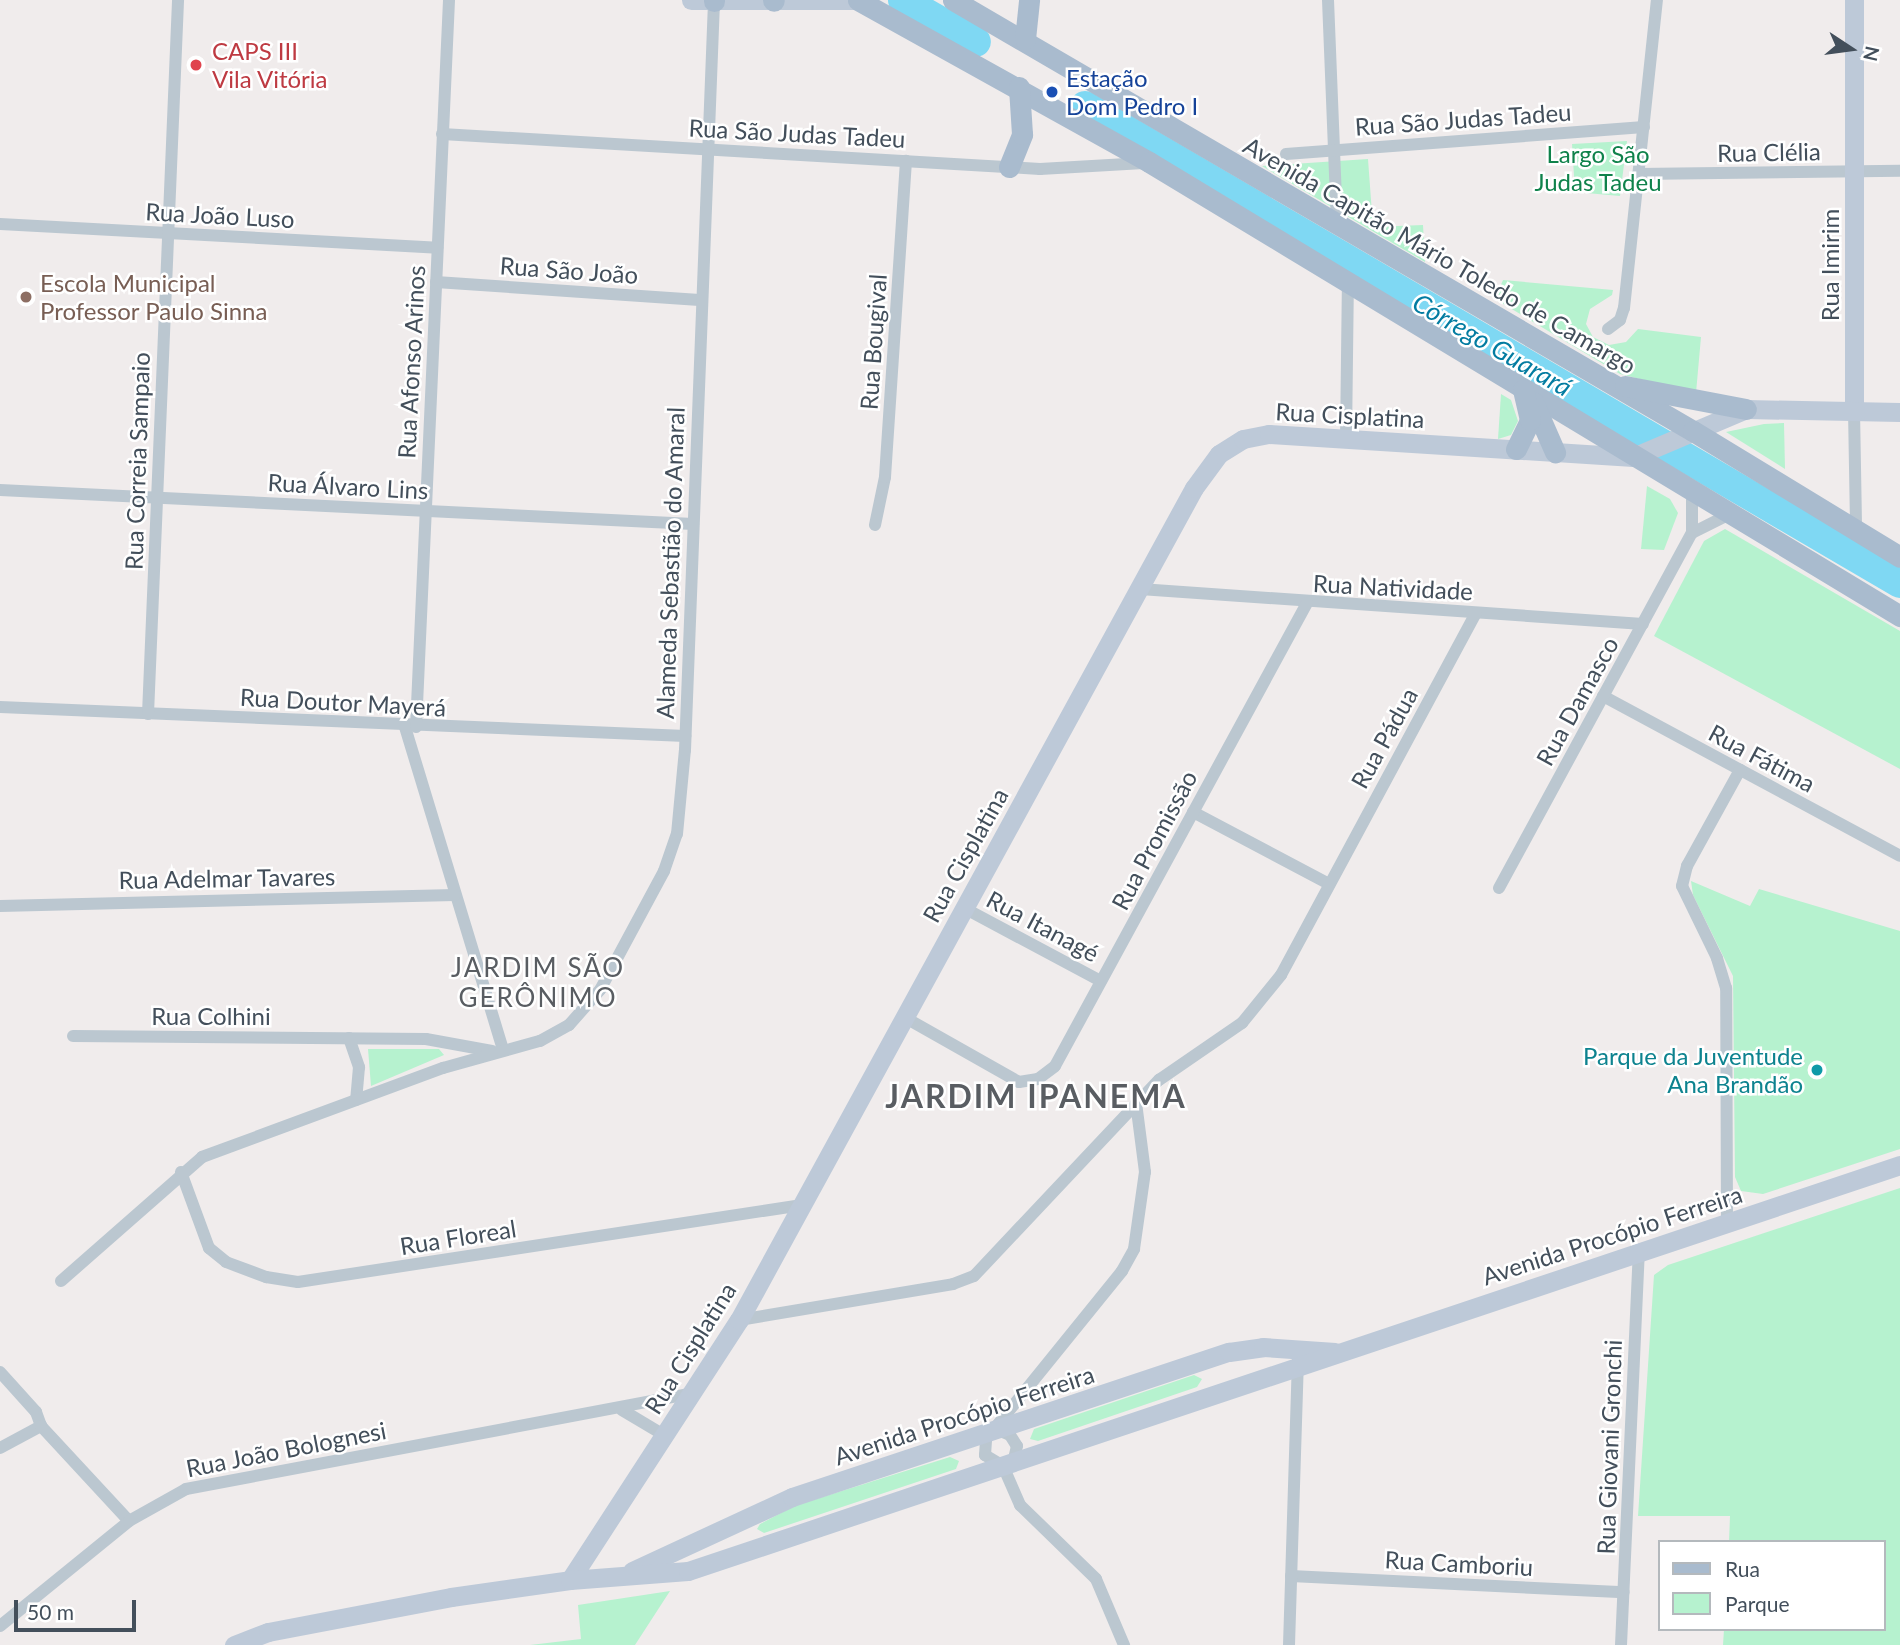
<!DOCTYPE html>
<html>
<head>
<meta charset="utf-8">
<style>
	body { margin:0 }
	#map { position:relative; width:1900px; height:1645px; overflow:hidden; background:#f0ecec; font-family:Lato,sans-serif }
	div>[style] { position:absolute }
	.green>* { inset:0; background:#b6f2cf }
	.river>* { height:30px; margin:-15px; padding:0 15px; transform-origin:15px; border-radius:15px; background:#7fd8f3 }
	.street>* { height:12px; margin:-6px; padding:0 6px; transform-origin:6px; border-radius:6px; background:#bbc7d0 }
	.secondary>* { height:19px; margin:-9.5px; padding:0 9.5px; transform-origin:9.5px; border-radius:9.5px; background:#bdc9d8 }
	.primary>* { height:21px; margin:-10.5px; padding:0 10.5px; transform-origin:10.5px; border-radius:10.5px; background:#a9bbce }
	.dots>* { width:19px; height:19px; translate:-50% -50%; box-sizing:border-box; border:4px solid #fff; border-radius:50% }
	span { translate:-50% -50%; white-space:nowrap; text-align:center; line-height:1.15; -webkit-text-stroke:5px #fff; paint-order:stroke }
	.health-label { font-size:24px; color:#be3a42 }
	.left { translate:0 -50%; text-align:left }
	.transit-label { font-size:24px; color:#164399 }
	.street-label { font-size:24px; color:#434f5b }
	.park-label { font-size:24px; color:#0f824b }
	.education-label { font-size:24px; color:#785e54 }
	.culture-label { font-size:24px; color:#0d838f }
	.right { translate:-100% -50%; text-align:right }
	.water-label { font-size:26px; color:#037ca1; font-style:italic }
	.neighbourhood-label { font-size:26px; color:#595d62; letter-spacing:2px }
	.district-label { font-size:32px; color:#595d62; font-weight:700; letter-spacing:2px }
	.legend { position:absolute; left:1658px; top:1540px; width:228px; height:91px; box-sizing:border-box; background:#fff; border:2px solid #b4b9bd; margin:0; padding:9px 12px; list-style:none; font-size:21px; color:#434f5b }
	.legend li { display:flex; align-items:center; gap:14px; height:35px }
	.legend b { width:35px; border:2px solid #b4b9bd }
	.north { position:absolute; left:1816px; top:14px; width:70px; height:70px; -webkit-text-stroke:5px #fff; paint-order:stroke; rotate:103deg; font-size:19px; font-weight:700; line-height:28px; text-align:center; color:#434f5b }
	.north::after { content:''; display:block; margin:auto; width:24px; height:32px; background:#434f5b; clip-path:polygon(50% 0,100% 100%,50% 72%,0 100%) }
	.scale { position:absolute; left:14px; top:1600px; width:122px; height:32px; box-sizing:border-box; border:4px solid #434f5b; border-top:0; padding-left:9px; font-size:21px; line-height:24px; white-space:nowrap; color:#434f5b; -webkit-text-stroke:5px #fff; paint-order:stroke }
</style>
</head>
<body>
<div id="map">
	<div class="green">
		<div style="clip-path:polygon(1627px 141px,1620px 196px,1575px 192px,1572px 144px)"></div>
		<div style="clip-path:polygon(1368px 159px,1373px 227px,1423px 225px,1425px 262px,1262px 166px)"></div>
		<div style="clip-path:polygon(1503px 280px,1613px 290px,1612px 295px,1590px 309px,1586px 324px,1593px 337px,1609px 345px,1626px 342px,1638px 329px,1701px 337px,1696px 393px,1620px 374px,1495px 299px)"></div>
		<div style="clip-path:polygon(1501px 394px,1511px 400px,1518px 421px,1511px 435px,1498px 439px)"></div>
		<div style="clip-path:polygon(1784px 423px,1785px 469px,1726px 432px,1764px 424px)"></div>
		<div style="clip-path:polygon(1647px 486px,1670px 499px,1678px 513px,1664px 550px,1641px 549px)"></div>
		<div style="clip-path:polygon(1725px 529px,1900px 631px,1900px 769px,1654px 636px,1704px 541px)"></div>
		<div style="clip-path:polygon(1691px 881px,1750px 906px,1759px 889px,1900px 931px,1900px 1149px,1763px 1194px,1741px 1191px,1735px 1177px,1733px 976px,1693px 895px)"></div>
		<div style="clip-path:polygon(368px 1049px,439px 1049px,444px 1055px,371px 1086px)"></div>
		<div style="clip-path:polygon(1900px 1188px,1900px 1645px,1723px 1645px,1724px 1629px,1884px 1629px,1884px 1542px,1729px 1542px,1730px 1516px,1638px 1516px,1654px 1275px,1668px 1265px)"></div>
		<div style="clip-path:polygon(1194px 1375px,1202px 1379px,1197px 1387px,1038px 1441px,1030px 1439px,1034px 1429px)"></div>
		<div style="clip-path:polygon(950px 1457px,959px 1461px,956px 1469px,764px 1533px,757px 1529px,760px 1524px,794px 1506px)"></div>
		<div style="clip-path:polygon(670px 1591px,635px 1645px,530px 1645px,581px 1639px,578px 1605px)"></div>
	</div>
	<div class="river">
		<div style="left:903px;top:0;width:84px;rotate:29.9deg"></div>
		<div style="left:1085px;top:106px;width:944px;rotate:30.34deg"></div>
	</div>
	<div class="street">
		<div style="left:1328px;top:0;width:227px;rotate:87.7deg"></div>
		<div style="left:442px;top:134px;width:599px;rotate:3.35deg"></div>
		<div style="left:1040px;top:169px;width:104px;rotate:-3.3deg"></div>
		<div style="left:1286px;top:154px;width:359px;rotate:-4.3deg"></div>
		<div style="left:1638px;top:174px;width:262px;rotate:-0.7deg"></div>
		<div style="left:0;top:224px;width:438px;rotate:3.1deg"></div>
		<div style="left:436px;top:282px;width:264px;rotate:3.9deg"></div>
		<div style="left:1608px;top:329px;width:15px;rotate:-37deg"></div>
		<div style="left:1620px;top:320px;width:13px;rotate:-72deg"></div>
		<div style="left:1624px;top:308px;width:310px;rotate:-83.9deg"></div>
		<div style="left:1854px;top:410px;width:120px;rotate:89deg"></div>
		<div style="left:1346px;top:439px;width:155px;rotate:-89.3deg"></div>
		<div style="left:0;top:490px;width:694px;rotate:2.81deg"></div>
		<div style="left:875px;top:525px;width:49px;rotate:-78.2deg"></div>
		<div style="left:885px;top:477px;width:317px;rotate:-86.2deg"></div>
		<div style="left:1692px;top:533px;width:42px;rotate:-26.6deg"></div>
		<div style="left:1140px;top:589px;width:504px;rotate:3.98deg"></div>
		<div style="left:1603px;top:696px;width:337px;rotate:28.3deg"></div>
		<div style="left:0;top:707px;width:686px;rotate:2.42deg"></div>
		<div style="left:148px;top:714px;width:715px;rotate:-87.59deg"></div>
		<div style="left:405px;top:727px;width:338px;rotate:73.1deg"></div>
		<div style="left:416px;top:727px;width:728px;rotate:-87.4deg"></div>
		<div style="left:1193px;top:812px;width:154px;rotate:27.9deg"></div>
		<div style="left:1499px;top:888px;width:404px;rotate:-61.5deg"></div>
		<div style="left:1692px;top:533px;width:41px;rotate:-90deg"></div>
		<div style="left:0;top:906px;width:455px;rotate:-1.4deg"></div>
		<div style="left:964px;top:908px;width:155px;rotate:28.1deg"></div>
		<div style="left:904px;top:1017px;width:132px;rotate:29.5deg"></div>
		<div style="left:1019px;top:1082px;width:19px;rotate:-9deg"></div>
		<div style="left:1038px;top:1079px;width:21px;rotate:-37deg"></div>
		<div style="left:1055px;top:1066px;width:527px;rotate:-61.44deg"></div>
		<div style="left:73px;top:1036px;width:353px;rotate:0.5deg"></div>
		<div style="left:426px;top:1039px;width:67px;rotate:10.3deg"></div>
		<div style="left:349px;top:1038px;width:31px;rotate:71deg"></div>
		<div style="left:359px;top:1067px;width:33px;rotate:95deg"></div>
		<div style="left:181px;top:1172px;width:81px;rotate:69.8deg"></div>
		<div style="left:209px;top:1248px;width:22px;rotate:39deg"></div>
		<div style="left:226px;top:1262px;width:43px;rotate:20.6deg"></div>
		<div style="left:266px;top:1277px;width:32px;rotate:9deg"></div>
		<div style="left:298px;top:1282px;width:510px;rotate:-8.69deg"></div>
		<div style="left:1727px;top:1222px;width:234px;rotate:-90.2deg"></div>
		<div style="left:1726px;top:988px;width:31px;rotate:-107deg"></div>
		<div style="left:1717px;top:958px;width:80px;rotate:-115.9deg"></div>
		<div style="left:1682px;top:886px;width:21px;rotate:-76deg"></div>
		<div style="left:1687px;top:866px;width:110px;rotate:-61.1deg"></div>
		<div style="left:61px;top:1281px;width:188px;rotate:-41.3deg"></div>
		<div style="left:202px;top:1157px;width:257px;rotate:-20.3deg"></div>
		<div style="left:443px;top:1068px;width:101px;rotate:-15.6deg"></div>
		<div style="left:540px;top:1041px;width:33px;rotate:-29deg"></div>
		<div style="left:569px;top:1025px;width:47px;rotate:-48.5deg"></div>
		<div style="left:600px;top:990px;width:135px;rotate:-61.7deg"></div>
		<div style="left:664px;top:871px;width:39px;rotate:-71deg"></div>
		<div style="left:677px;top:834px;width:84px;rotate:-84.6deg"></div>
		<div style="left:685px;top:750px;width:750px;rotate:-87.78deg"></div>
		<div style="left:739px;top:1320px;width:217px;rotate:-9.5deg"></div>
		<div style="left:953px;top:1284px;width:22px;rotate:-21deg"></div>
		<div style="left:974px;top:1276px;width:270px;rotate:-46.7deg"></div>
		<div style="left:1159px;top:1080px;width:101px;rotate:-34.5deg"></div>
		<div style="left:1242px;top:1023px;width:62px;rotate:-50.9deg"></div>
		<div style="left:1281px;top:975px;width:411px;rotate:-61.7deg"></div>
		<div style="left:0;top:1372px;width:54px;rotate:48deg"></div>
		<div style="left:36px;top:1412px;width:15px;rotate:70deg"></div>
		<div style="left:622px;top:1410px;width:49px;rotate:30.8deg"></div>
		<div style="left:998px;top:1430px;width:13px;rotate:23deg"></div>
		<div style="left:1010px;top:1435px;width:13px;rotate:58deg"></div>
		<div style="left:1017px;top:1446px;width:13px;rotate:103deg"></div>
		<div style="left:1014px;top:1459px;width:13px;rotate:148deg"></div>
		<div style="left:1003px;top:1466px;width:21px;rotate:-149deg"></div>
		<div style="left:985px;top:1455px;width:16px;rotate:-86deg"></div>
		<div style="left:986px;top:1439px;width:216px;rotate:-51deg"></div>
		<div style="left:1122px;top:1271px;width:25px;rotate:-61deg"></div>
		<div style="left:1134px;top:1249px;width:78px;rotate:-81.9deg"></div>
		<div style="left:1145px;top:1172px;width:70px;rotate:-97.4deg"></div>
		<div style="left:0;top:1448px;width:47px;rotate:-28.2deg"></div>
		<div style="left:41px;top:1426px;width:129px;rotate:47.2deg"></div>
		<div style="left:1003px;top:1466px;width:43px;rotate:66.4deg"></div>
		<div style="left:1020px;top:1505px;width:106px;rotate:44.2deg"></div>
		<div style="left:1096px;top:1579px;width:72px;rotate:67deg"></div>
		<div style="left:1291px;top:1576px;width:333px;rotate:2.8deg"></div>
		<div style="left:0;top:1626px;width:166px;rotate:-39.1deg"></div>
		<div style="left:129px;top:1521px;width:65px;rotate:-29.3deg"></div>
		<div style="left:186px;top:1489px;width:512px;rotate:-10.7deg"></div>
		<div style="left:1289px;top:1645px;width:285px;rotate:-88.2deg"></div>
		<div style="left:1621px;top:1645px;width:395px;rotate:-87.4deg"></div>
	</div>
	<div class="secondary">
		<div style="left:691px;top:0;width:168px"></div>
		<div style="left:1854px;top:410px;width:410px;rotate:-90deg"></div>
		<div style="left:632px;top:1571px;width:176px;rotate:-24.8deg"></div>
		<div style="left:792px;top:1497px;width:460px;rotate:-18.4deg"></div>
		<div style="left:1229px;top:1352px;width:34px;rotate:-8deg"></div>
		<div style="left:1263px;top:1347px;width:72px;rotate:4deg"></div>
		<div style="left:570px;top:1580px;width:310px;rotate:-57deg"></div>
		<div style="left:739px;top:1320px;width:948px;rotate:-61.33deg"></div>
		<div style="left:1194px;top:488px;width:42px;rotate:-53.7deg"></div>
		<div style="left:1219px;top:454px;width:28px;rotate:-32deg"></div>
		<div style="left:1243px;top:439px;width:26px;rotate:-11deg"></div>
		<div style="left:1269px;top:434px;width:365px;rotate:3.6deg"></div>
		<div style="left:1633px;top:457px;width:123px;rotate:-23deg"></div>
		<div style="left:1746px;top:409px;width:154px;rotate:1.1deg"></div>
		<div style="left:234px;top:1645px;width:36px;rotate:-21deg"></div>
		<div style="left:268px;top:1632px;width:186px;rotate:-10.8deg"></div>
		<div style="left:451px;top:1597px;width:120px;rotate:-8.1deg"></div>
		<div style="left:570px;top:1580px;width:118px;rotate:-4.4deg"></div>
		<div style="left:688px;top:1571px;width:1278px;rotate:-18.52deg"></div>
	</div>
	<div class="primary">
		<div style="left:773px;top:0;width:1px;rotate:45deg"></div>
		<div style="left:858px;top:0;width:333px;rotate:29.1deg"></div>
		<div style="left:1149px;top:162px;width:878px;rotate:31.15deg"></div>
		<div style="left:953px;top:0;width:856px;rotate:30.22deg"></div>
		<div style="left:1693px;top:431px;width:242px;rotate:31.3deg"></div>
		<div style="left:714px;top:1px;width:1px;rotate:-90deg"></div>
		<div style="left:1025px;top:39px;width:39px;rotate:-84deg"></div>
		<div style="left:1009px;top:167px;width:35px;rotate:-68deg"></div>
		<div style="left:1022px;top:134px;width:47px;rotate:-93.7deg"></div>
		<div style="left:1625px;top:386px;width:123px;rotate:10.8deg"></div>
		<div style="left:1533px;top:402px;width:55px;rotate:66.3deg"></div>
		<div style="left:1516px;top:449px;width:32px;rotate:-64deg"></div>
		<div style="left:1530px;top:420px;width:31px;rotate:-103deg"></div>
	</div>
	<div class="dots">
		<div style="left:196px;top:65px;background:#e0444e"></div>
		<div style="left:1052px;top:92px;background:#1a4fb4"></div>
		<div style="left:26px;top:297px;background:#8d6e63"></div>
		<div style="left:1817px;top:1070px;background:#0f9aa8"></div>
	</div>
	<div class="health-label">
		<span class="left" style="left:212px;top:65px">CAPS III<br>Vila Vitória</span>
	</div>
	<div class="transit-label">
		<span class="left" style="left:1066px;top:92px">Estação<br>Dom Pedro I</span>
	</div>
	<div class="street-label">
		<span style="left:1463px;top:119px;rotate:-4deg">Rua São Judas Tadeu</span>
		<span style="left:797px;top:133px;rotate:3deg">Rua São Judas Tadeu</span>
		<span style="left:1769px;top:152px;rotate:-1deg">Rua Clélia</span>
		<span style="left:220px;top:215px;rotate:3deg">Rua João Luso</span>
		<span style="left:1440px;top:255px;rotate:30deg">Avenida Capitão Mário Toledo de Camargo</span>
		<span style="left:1830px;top:265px;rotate:-90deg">Rua Imirim</span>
		<span style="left:569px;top:270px;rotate:4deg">Rua São João</span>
		<span style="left:873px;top:342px;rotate:-86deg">Rua Bougival</span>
		<span style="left:411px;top:362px;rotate:-87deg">Rua Afonso Arinos</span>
		<span style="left:1350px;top:415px;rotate:3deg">Rua Cisplatina</span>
		<span style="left:137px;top:461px;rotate:-88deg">Rua Correia Sampaio</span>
		<span style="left:348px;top:486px;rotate:3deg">Rua Álvaro Lins</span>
		<span style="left:670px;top:563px;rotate:-88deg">Alameda Sebastião do Amaral</span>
		<span style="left:1393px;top:587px;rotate:3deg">Rua Natividade</span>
		<span style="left:1577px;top:701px;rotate:-61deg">Rua Damasco</span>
		<span style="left:343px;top:702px;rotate:3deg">Rua Doutor Mayerá</span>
		<span style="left:1384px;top:738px;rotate:-61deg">Rua Pádua</span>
		<span style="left:1762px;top:758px;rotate:28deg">Rua Fátima</span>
		<span style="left:1154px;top:840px;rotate:-62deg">Rua Promissão</span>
		<span style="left:965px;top:855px;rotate:-61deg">Rua Cisplatina</span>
		<span style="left:227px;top:878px;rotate:-1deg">Rua Adelmar Tavares</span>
		<span style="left:1043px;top:926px;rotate:28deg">Rua Itanagé</span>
		<span style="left:211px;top:1016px">Rua Colhini</span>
		<span style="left:1612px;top:1235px;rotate:-18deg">Avenida Procópio Ferreira</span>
		<span style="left:458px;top:1237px;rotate:-9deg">Rua Floreal</span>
		<span style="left:690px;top:1348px;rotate:-58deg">Rua Cisplatina</span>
		<span style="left:964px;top:1415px;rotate:-18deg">Avenida Procópio Ferreira</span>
		<span style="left:1609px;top:1447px;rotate:-88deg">Rua Giovani Gronchi</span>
		<span style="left:286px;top:1449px;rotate:-11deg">Rua João Bolognesi</span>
		<span style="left:1459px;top:1563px;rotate:3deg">Rua Camboriu</span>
	</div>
	<div class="park-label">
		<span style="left:1598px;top:168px">Largo São<br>Judas Tadeu</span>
	</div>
	<div class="education-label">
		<span class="left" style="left:40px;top:297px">Escola Municipal<br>Professor Paulo Sinna</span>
	</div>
	<div class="culture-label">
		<span class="right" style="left:1803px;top:1070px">Parque da Juventude<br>Ana Brandão</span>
	</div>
	<div class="water-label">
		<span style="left:1492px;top:345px;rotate:30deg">Córrego Guarará</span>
	</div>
	<div class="neighbourhood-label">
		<span style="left:538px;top:983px">JARDIM SÃO<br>GERÔNIMO</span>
	</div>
	<div class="district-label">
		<span style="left:1036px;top:1096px">JARDIM IPANEMA</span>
	</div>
	<ul class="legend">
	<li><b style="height:9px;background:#a9bbce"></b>Rua</li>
	<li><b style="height:19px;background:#b6f2cf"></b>Parque</li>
	</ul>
	<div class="north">N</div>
	<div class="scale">50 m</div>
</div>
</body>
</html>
